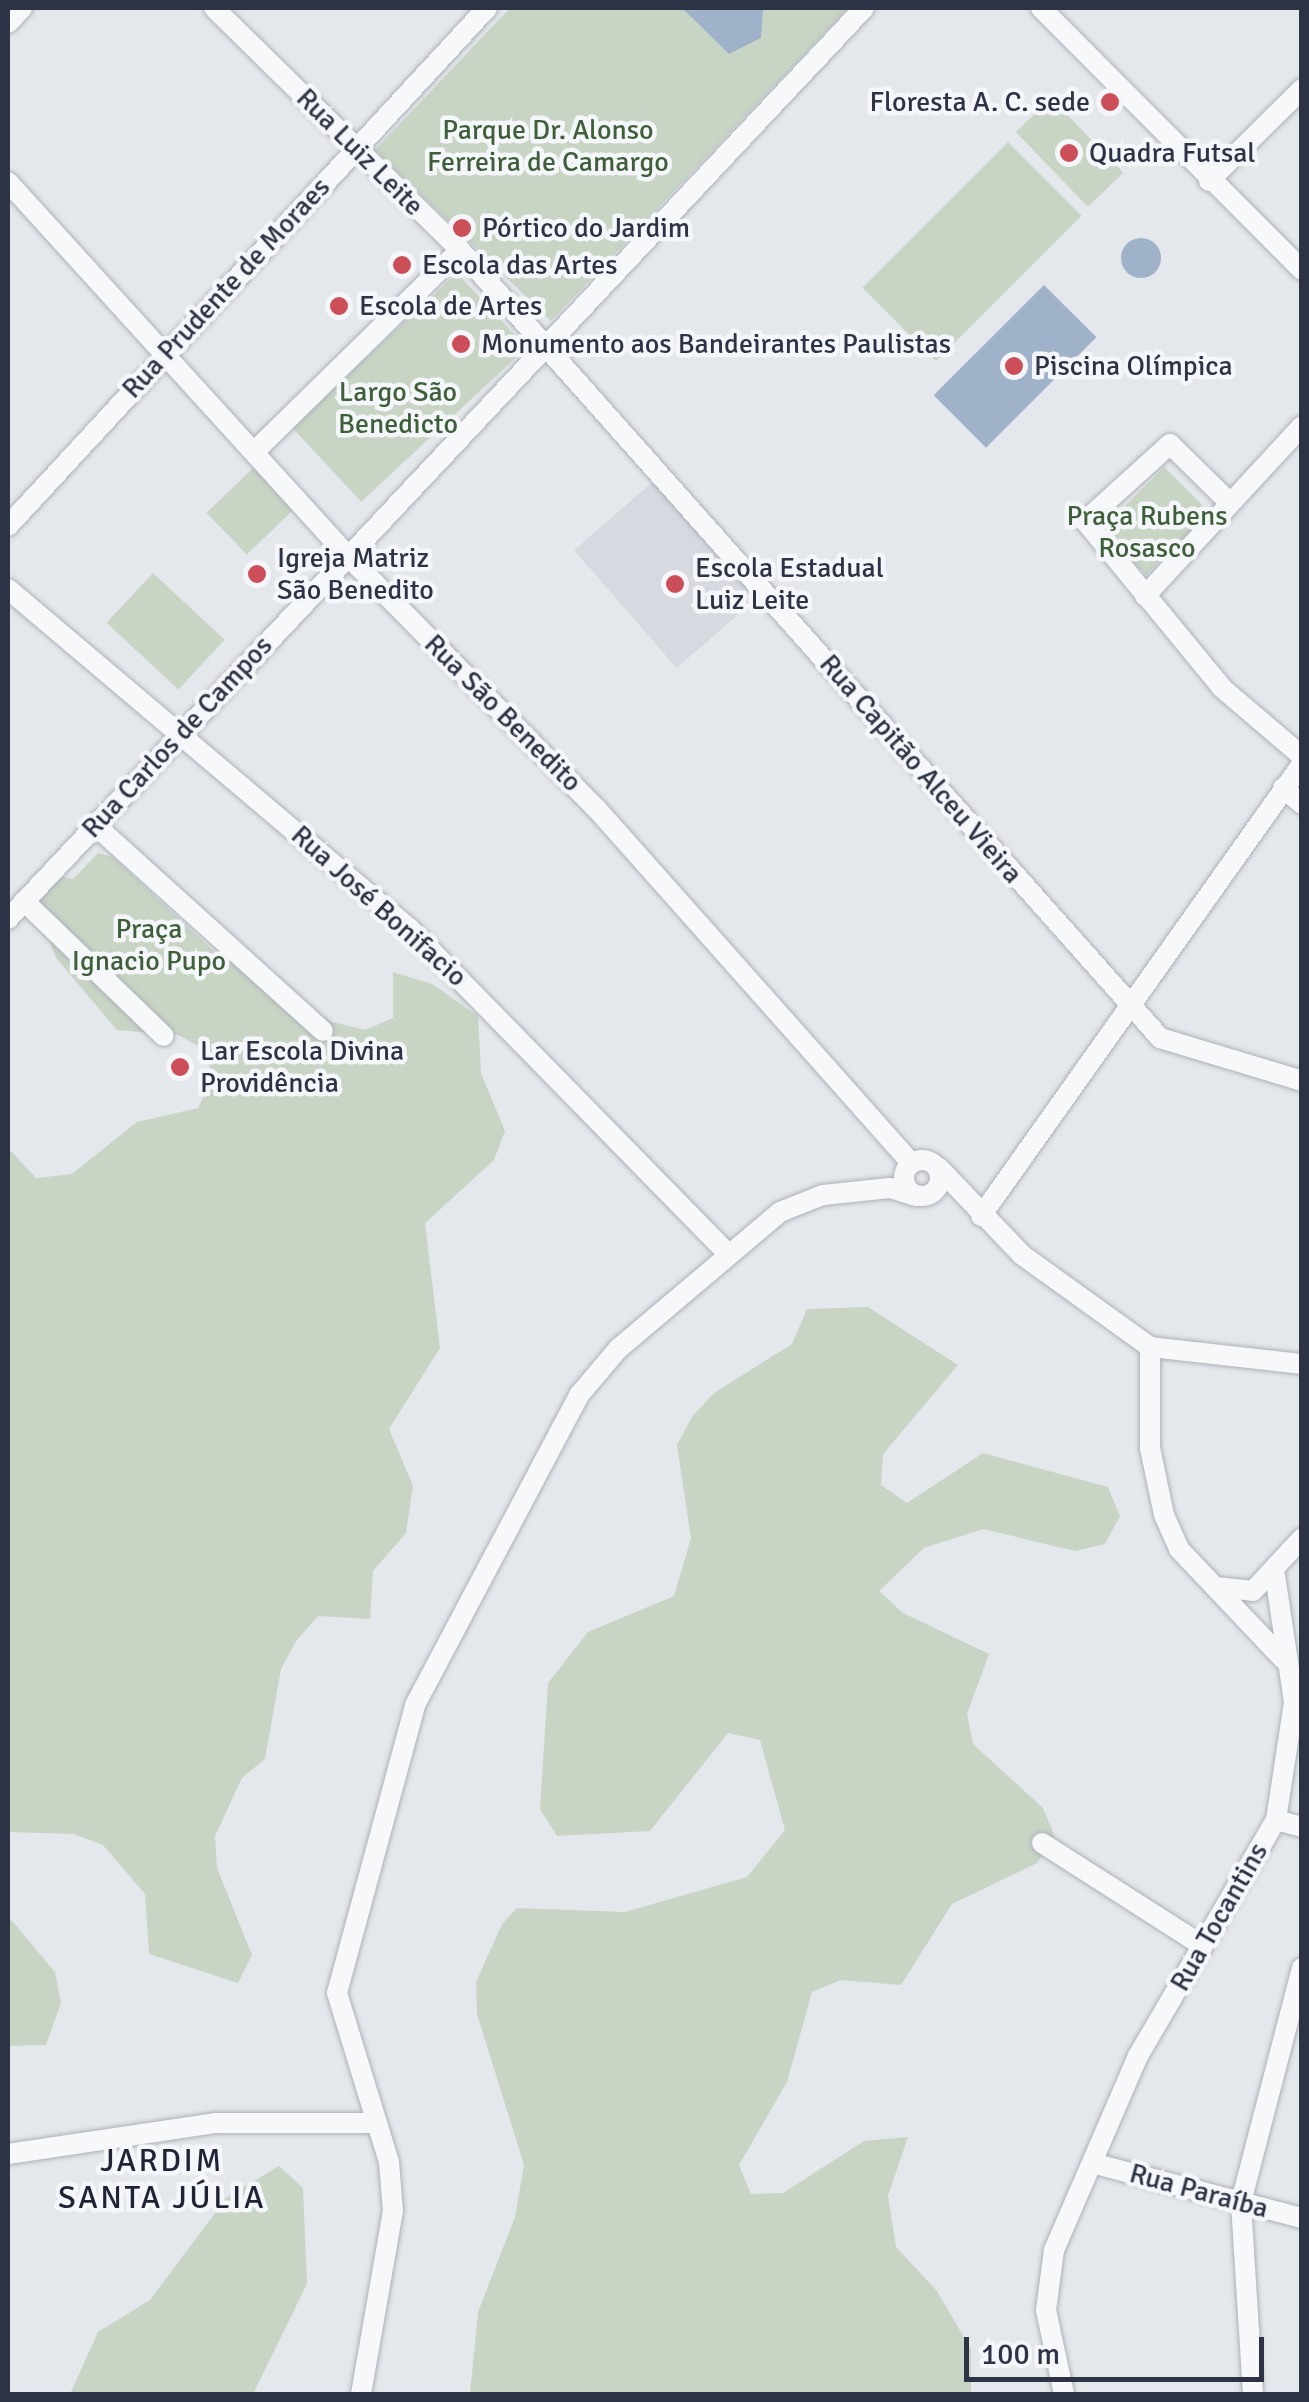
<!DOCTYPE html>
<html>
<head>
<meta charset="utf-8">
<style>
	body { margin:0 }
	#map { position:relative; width:1309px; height:2402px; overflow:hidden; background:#e4e7eb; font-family:Signika,sans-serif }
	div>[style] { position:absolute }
	.built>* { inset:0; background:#d6d9e0; transform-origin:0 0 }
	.green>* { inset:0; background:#c8d5c5; transform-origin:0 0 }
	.water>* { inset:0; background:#a0b2ca; transform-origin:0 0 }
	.round { border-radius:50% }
	.roads { filter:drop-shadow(0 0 2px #adb1b9) drop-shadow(0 0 2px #adb1b9) }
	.minor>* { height:20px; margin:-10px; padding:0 10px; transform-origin:10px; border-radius:10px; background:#f7f8fa }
	.minor>.ring { margin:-10px; padding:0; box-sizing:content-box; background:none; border:20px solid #f7f8fa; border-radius:50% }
	.dots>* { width:28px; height:28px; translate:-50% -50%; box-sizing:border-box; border:5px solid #f4f6f9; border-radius:50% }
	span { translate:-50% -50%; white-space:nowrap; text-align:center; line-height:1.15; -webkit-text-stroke:9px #f4f6f9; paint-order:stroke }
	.poi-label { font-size:28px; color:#2c3344 }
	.right { translate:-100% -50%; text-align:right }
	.left { translate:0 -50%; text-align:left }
	.park-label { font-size:28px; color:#3e5f39 }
	.street-label { font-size:28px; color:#2c3344 }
	.quarter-label { font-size:32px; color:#1e2435; letter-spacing:2.5px }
	.frame { position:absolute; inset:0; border:10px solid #2c3344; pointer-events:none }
	.scale { position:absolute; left:964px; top:2337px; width:300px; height:45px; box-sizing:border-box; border:5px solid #2c3344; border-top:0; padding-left:12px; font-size:30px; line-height:35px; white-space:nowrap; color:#2c3344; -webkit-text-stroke:8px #f4f6f9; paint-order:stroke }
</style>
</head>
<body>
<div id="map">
	<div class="built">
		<div style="left:655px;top:480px;width:156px;height:107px;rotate:49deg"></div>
	</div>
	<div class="green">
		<div style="clip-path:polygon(510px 8px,848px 8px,551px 321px,375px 150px)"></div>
		<div style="left:1051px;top:98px;width:104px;height:49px;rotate:46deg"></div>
		<div style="left:1008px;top:142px;width:104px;height:206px;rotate:45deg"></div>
		<div style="left:457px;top:273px;width:102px;height:226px;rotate:47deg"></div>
		<div style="left:254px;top:467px;width:58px;height:66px;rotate:46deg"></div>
		<div style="left:1164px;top:467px;width:64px;height:89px;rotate:45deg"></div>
		<div style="left:153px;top:573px;width:98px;height:68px;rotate:43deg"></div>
		<div style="clip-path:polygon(98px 853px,113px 857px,217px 954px,333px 1022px,365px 1030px,393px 1018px,393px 972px,432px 984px,478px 1016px,481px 1073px,505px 1131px,494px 1160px,425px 1223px,440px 1348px,389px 1429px,413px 1486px,406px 1533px,373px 1571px,370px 1619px,318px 1616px,296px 1641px,281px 1669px,265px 1759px,242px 1778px,215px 1836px,217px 1868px,252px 1955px,238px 1983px,149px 1954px,145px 1894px,103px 1845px,73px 1834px,8px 1832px,8px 1148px,36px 1178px,72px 1174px,137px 1122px,198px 1108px,212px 1080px,206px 1050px,178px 1035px,117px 1030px,56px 958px,33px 901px,51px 874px,73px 879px)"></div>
		<div style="clip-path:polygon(868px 1307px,958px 1365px,883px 1454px,881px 1485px,907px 1503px,983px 1453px,1108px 1487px,1120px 1516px,1105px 1544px,1075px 1551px,983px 1529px,924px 1548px,879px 1591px,903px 1613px,989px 1654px,967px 1714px,973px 1744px,1043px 1808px,1055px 1837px,1037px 1863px,952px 1904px,901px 1985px,841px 1980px,812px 1992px,787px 2082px,739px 2165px,751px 2194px,783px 2193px,864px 2141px,908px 2137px,888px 2196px,896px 2247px,937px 2291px,971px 2349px,971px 2394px,470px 2394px,478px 2312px,515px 2217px,524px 2165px,477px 2014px,476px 1982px,502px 1924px,517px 1908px,625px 1912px,747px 1877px,785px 1830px,760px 1740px,728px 1733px,650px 1831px,557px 1836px,540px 1809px,548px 1683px,588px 1632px,674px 1596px,691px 1538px,677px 1445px,692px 1417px,714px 1393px,792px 1344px,807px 1309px)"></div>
		<div style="clip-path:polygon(8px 1916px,55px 1972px,61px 2003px,46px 2045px,8px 2046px)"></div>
		<div style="clip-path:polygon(279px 2166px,303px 2188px,307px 2284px,253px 2394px,70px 2394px,98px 2332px,150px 2300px,227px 2197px)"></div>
	</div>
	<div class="water">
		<div style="clip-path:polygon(682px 8px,763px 8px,761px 38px,729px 54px)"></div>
		<div class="round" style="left:1121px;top:238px;width:40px;height:40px"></div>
		<div style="left:1044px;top:285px;width:74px;height:156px;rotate:45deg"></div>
	</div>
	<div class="roads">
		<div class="minor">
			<div style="left:214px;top:8px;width:345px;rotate:44.5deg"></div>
			<div style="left:460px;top:250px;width:1054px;rotate:48.38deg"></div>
			<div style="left:1160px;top:1038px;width:148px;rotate:16.8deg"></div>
			<div style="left:1041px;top:8px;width:370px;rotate:45.1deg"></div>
			<div style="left:8px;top:23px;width:21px;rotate:-47deg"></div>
			<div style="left:1209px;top:181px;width:131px;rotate:-44.7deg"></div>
			<div style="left:8px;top:182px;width:503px;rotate:47.74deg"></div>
			<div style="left:346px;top:554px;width:356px;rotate:45.5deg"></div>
			<div style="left:596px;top:808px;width:475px;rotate:48.4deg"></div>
			<div style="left:256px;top:450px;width:286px;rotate:-44.4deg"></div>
			<div style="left:1230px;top:503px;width:84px;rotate:-135.5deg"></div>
			<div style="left:1170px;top:444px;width:115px;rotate:137.8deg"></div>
			<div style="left:1085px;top:521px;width:216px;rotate:50.6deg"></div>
			<div style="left:1222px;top:688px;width:105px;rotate:40.4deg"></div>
			<div style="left:8px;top:526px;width:706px;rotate:-47.24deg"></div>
			<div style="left:8px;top:589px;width:527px;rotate:40.22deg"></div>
			<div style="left:410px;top:929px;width:450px;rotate:45.6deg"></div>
			<div style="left:1145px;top:596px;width:231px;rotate:-47.3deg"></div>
			<div style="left:1283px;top:788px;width:25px;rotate:40deg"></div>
			<div style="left:95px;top:825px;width:307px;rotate:42.1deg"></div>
			<div style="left:24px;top:901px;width:194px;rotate:44deg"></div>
			<div style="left:8px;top:919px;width:1250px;rotate:-46.78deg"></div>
			<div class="ring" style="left:904px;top:1160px;width:16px;height:16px"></div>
			<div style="left:939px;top:1168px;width:120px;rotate:46.3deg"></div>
			<div style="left:1022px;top:1255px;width:158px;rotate:35.7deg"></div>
			<div style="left:1150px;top:1347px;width:153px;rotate:6.4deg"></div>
			<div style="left:981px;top:1216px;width:554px;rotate:-54.62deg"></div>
			<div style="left:1150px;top:1347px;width:101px;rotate:90deg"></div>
			<div style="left:1150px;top:1448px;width:68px;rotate:78.2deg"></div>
			<div style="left:1164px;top:1515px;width:37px;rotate:66deg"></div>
			<div style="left:1179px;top:1549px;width:151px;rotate:46.6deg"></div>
			<div style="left:1216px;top:1587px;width:37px;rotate:6deg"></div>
			<div style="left:1253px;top:1591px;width:72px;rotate:-47.2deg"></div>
			<div style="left:1276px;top:1820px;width:27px;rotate:15deg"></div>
			<div style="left:1042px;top:1843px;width:191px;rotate:32.6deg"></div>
			<div style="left:8px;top:2154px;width:209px;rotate:-8.5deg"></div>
			<div style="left:215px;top:2123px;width:161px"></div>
			<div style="left:1096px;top:2164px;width:213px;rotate:14.7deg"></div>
			<div style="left:361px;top:2394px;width:186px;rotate:-80.1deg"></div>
			<div style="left:393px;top:2211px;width:49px;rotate:-94.7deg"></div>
			<div style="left:389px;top:2162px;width:177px;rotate:-107.1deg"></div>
			<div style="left:337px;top:1993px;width:298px;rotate:-74.8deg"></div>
			<div style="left:415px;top:1705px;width:352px;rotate:-62.1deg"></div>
			<div style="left:580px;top:1394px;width:59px;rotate:-49.8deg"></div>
			<div style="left:618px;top:1349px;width:212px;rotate:-40.2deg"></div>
			<div style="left:780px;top:1212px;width:46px;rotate:-21.6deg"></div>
			<div style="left:823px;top:1195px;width:67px;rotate:-6deg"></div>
			<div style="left:890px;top:1188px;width:27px;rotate:17deg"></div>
			<div style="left:1064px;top:2394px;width:86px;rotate:-102.1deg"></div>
			<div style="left:1046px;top:2310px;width:61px;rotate:-82.4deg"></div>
			<div style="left:1054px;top:2250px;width:211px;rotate:-66.6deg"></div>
			<div style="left:1138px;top:2056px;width:273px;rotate:-59.7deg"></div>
			<div style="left:1276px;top:1820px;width:119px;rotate:-81.3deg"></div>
			<div style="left:1294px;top:1702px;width:128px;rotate:-98.5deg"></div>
			<div style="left:1253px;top:2394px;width:192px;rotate:-93.6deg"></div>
			<div style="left:1241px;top:2202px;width:242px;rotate:-75.4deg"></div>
		</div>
	</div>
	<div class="dots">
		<div style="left:1110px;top:102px;background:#cc4e59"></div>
		<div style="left:1069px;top:153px;background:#cc4e59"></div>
		<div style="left:462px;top:228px;background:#cc4e59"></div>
		<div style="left:402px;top:265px;background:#cc4e59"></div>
		<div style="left:339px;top:306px;background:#cc4e59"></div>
		<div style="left:461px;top:344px;background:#cc4e59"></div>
		<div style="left:1014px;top:366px;background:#cc4e59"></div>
		<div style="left:257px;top:574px;background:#cc4e59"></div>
		<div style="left:675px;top:584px;background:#cc4e59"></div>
		<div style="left:180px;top:1067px;background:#cc4e59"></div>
	</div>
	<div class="poi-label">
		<span class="right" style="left:1090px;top:102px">Floresta A. C. sede</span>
		<span class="left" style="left:1089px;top:153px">Quadra Futsal</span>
		<span class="left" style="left:482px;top:228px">Pórtico do Jardim</span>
		<span class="left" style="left:422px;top:265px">Escola das Artes</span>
		<span class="left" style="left:359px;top:306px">Escola de Artes</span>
		<span class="left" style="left:481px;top:344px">Monumento aos Bandeirantes Paulistas</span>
		<span class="left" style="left:1034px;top:366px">Piscina Olímpica</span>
		<span class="left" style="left:277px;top:574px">Igreja Matriz<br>São Benedito</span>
		<span class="left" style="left:695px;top:584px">Escola Estadual<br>Luiz Leite</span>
		<span class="left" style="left:200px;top:1067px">Lar Escola Divina<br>Providência</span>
	</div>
	<div class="park-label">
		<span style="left:548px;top:146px">Parque Dr. Alonso<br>Ferreira de Camargo</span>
		<span style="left:398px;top:408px">Largo São<br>Benedicto</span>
		<span style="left:1147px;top:532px">Praça Rubens<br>Rosasco</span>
		<span style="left:149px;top:945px">Praça<br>Ignacio Pupo</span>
	</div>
	<div class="street-label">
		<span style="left:360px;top:152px;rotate:45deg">Rua Luiz Leite</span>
		<span style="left:226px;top:288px;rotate:-47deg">Rua Prudente de Moraes</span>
		<span style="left:503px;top:713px;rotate:45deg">Rua São Benedito</span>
		<span style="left:177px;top:737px;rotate:-47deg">Rua Carlos de Campos</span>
		<span style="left:921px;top:769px;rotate:49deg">Rua Capitão Alceu Vieira</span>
		<span style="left:379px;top:906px;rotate:42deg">Rua José Bonifacio</span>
		<span style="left:1219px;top:1917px;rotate:-60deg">Rua Tocantins</span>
		<span style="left:1199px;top:2191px;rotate:15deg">Rua Paraíba</span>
	</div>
	<div class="quarter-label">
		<span style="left:162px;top:2180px">JARDIM<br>SANTA JÚLIA</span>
	</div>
	<div class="frame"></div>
	<div class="scale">100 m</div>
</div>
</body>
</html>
